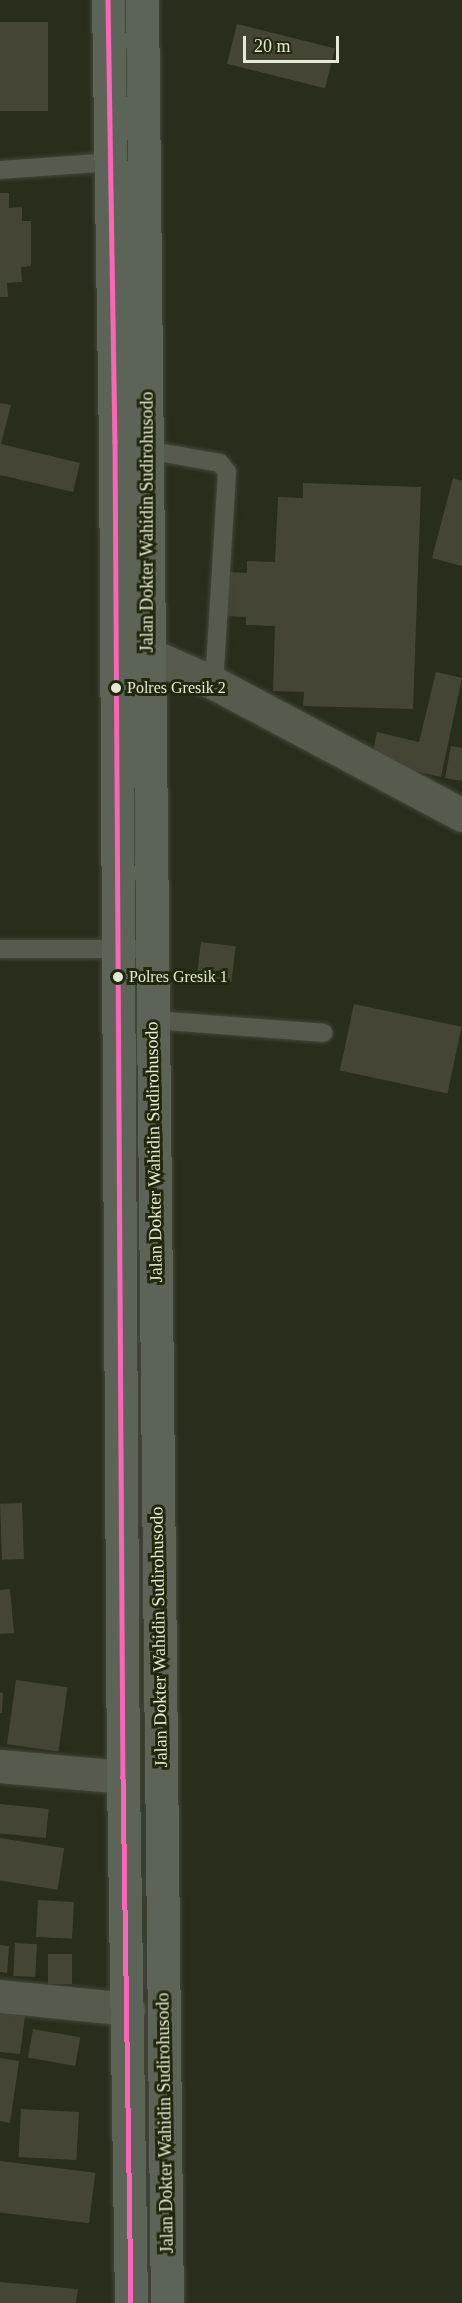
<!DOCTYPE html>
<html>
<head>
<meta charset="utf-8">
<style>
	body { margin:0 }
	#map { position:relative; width:462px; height:2303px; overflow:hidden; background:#282d1c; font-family:"Times New Roman",serif }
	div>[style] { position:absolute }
	.building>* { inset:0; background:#454536; transform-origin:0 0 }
	.roads { filter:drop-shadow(0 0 2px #43473a) drop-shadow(0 0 2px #43473a) }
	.service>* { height:18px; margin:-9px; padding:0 9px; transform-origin:9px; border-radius:9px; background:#575b4e }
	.minor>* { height:33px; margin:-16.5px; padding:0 16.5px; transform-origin:16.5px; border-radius:16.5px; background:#575b4e }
	.trunk>* { height:33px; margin:-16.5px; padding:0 16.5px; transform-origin:16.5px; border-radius:16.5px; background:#5b6456 }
	.bus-1>* { height:4.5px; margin:-2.25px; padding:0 2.25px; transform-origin:2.25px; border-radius:2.25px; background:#fa66b7 }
	.dots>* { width:16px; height:16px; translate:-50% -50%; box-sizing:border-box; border:3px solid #21290c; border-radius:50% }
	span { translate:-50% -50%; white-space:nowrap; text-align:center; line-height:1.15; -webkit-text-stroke:6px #21290c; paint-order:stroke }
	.bus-label { font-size:16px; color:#e4ead8 }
	.left { translate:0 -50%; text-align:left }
	.street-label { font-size:18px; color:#e4ead8 }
	.scale { position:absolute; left:243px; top:36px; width:96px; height:27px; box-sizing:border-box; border:3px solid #e4ead8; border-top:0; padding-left:8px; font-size:18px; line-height:21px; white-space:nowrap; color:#e4ead8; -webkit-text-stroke:4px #21290c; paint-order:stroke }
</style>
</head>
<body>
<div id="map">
	<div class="building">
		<div style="left:0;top:22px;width:48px;height:89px"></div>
		<div style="left:237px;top:24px;width:101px;height:41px;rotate:14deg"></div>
		<div style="clip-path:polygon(0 193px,9px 193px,9px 208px,22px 207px,22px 221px,31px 221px,31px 266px,21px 267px,22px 282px,7px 283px,8px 297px,0 297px)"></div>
		<div style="clip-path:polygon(0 403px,11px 405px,1px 444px,80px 463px,73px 492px,0 475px)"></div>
		<div style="clip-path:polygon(453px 478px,462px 481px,462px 566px,432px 558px)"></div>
		<div style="clip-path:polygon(303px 483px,421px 487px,413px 709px,303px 706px,304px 692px,273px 691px,275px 626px,246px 625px,246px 617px,224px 616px,226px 572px,247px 573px,247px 561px,275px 562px,278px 497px,303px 498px)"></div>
		<div style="clip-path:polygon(436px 672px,462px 678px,441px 777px,371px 761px,377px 732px,419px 742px)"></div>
		<div style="clip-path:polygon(451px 746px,462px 748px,462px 781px,445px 778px)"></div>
		<div style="left:201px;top:942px;width:35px;height:36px;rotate:7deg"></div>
		<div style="left:354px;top:1004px;width:110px;height:68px;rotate:12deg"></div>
		<div style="left:22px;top:1503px;width:56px;height:22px;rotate:88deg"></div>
		<div style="clip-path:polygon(10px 1589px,14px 1633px,0 1634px,0 1590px)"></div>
		<div style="left:16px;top:1680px;width:52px;height:65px;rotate:8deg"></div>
		<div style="clip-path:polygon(0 1692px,3px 1693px,2px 1713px,0 1713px)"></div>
		<div style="left:0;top:1804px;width:49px;height:29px;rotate:6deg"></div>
		<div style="left:0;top:1838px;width:65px;height:42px;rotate:9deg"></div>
		<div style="left:38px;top:1900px;width:36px;height:37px;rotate:3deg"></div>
		<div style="left:15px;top:1943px;width:22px;height:33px;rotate:3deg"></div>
		<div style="clip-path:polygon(0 1945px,9px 1946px,7px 1973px,0 1972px)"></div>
		<div style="left:48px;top:1954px;width:24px;height:30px"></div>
		<div style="clip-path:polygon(0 2013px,25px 2016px,20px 2054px,0 2052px)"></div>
		<div style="left:33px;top:2029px;width:48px;height:29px;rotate:10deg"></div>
		<div style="clip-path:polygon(0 2058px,19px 2061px,10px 2123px,0 2121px)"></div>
		<div style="left:21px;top:2109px;width:58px;height:48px;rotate:3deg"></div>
		<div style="left:0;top:2161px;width:96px;height:51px;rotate:7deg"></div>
		<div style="clip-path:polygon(0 2282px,78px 2289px,76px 2303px,0 2303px)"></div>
	</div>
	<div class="roads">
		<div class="service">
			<div style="left:0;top:170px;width:111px;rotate:-4.1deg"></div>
			<div style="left:147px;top:450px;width:74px;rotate:10.1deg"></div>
			<div style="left:220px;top:463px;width:11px;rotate:52deg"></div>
			<div style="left:227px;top:472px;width:211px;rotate:93.5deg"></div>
			<div style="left:0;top:949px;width:151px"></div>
			<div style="left:152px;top:1020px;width:172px;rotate:4.3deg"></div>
		</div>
		<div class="minor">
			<div style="left:148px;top:654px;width:72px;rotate:23.7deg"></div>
			<div style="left:214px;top:683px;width:281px;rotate:28deg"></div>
			<div style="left:0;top:1766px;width:123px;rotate:5.1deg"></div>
			<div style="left:0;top:1996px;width:129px;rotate:5.8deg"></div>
		</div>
		<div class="trunk">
			<div style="left:108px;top:0;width:441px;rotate:89.1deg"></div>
			<div style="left:115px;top:441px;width:1336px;rotate:89.66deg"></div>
			<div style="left:123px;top:1777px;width:526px;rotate:89.13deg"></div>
			<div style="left:142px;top:0;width:2303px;rotate:89.38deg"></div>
		</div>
	</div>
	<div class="bus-1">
		<div style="left:108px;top:0;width:441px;rotate:89.1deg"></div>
		<div style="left:115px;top:441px;width:1336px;rotate:89.66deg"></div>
		<div style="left:123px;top:1777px;width:526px;rotate:89.13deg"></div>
	</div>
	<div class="dots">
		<div style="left:116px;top:688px;background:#e4ead8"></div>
		<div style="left:118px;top:977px;background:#e4ead8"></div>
	</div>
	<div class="bus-label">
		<span class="left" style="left:127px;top:688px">Polres Gresik 2</span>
		<span class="left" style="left:129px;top:977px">Polres Gresik 1</span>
	</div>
	<div class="street-label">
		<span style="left:147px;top:522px;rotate:-90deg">Jalan Dokter Wahidin Sudirohusodo</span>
		<span style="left:154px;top:1152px;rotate:-91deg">Jalan Dokter Wahidin Sudirohusodo</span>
		<span style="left:159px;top:1637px;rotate:-91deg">Jalan Dokter Wahidin Sudirohusodo</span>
		<span style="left:165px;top:2123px;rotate:-91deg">Jalan Dokter Wahidin Sudirohusodo</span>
	</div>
	<div class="scale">20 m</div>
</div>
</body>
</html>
